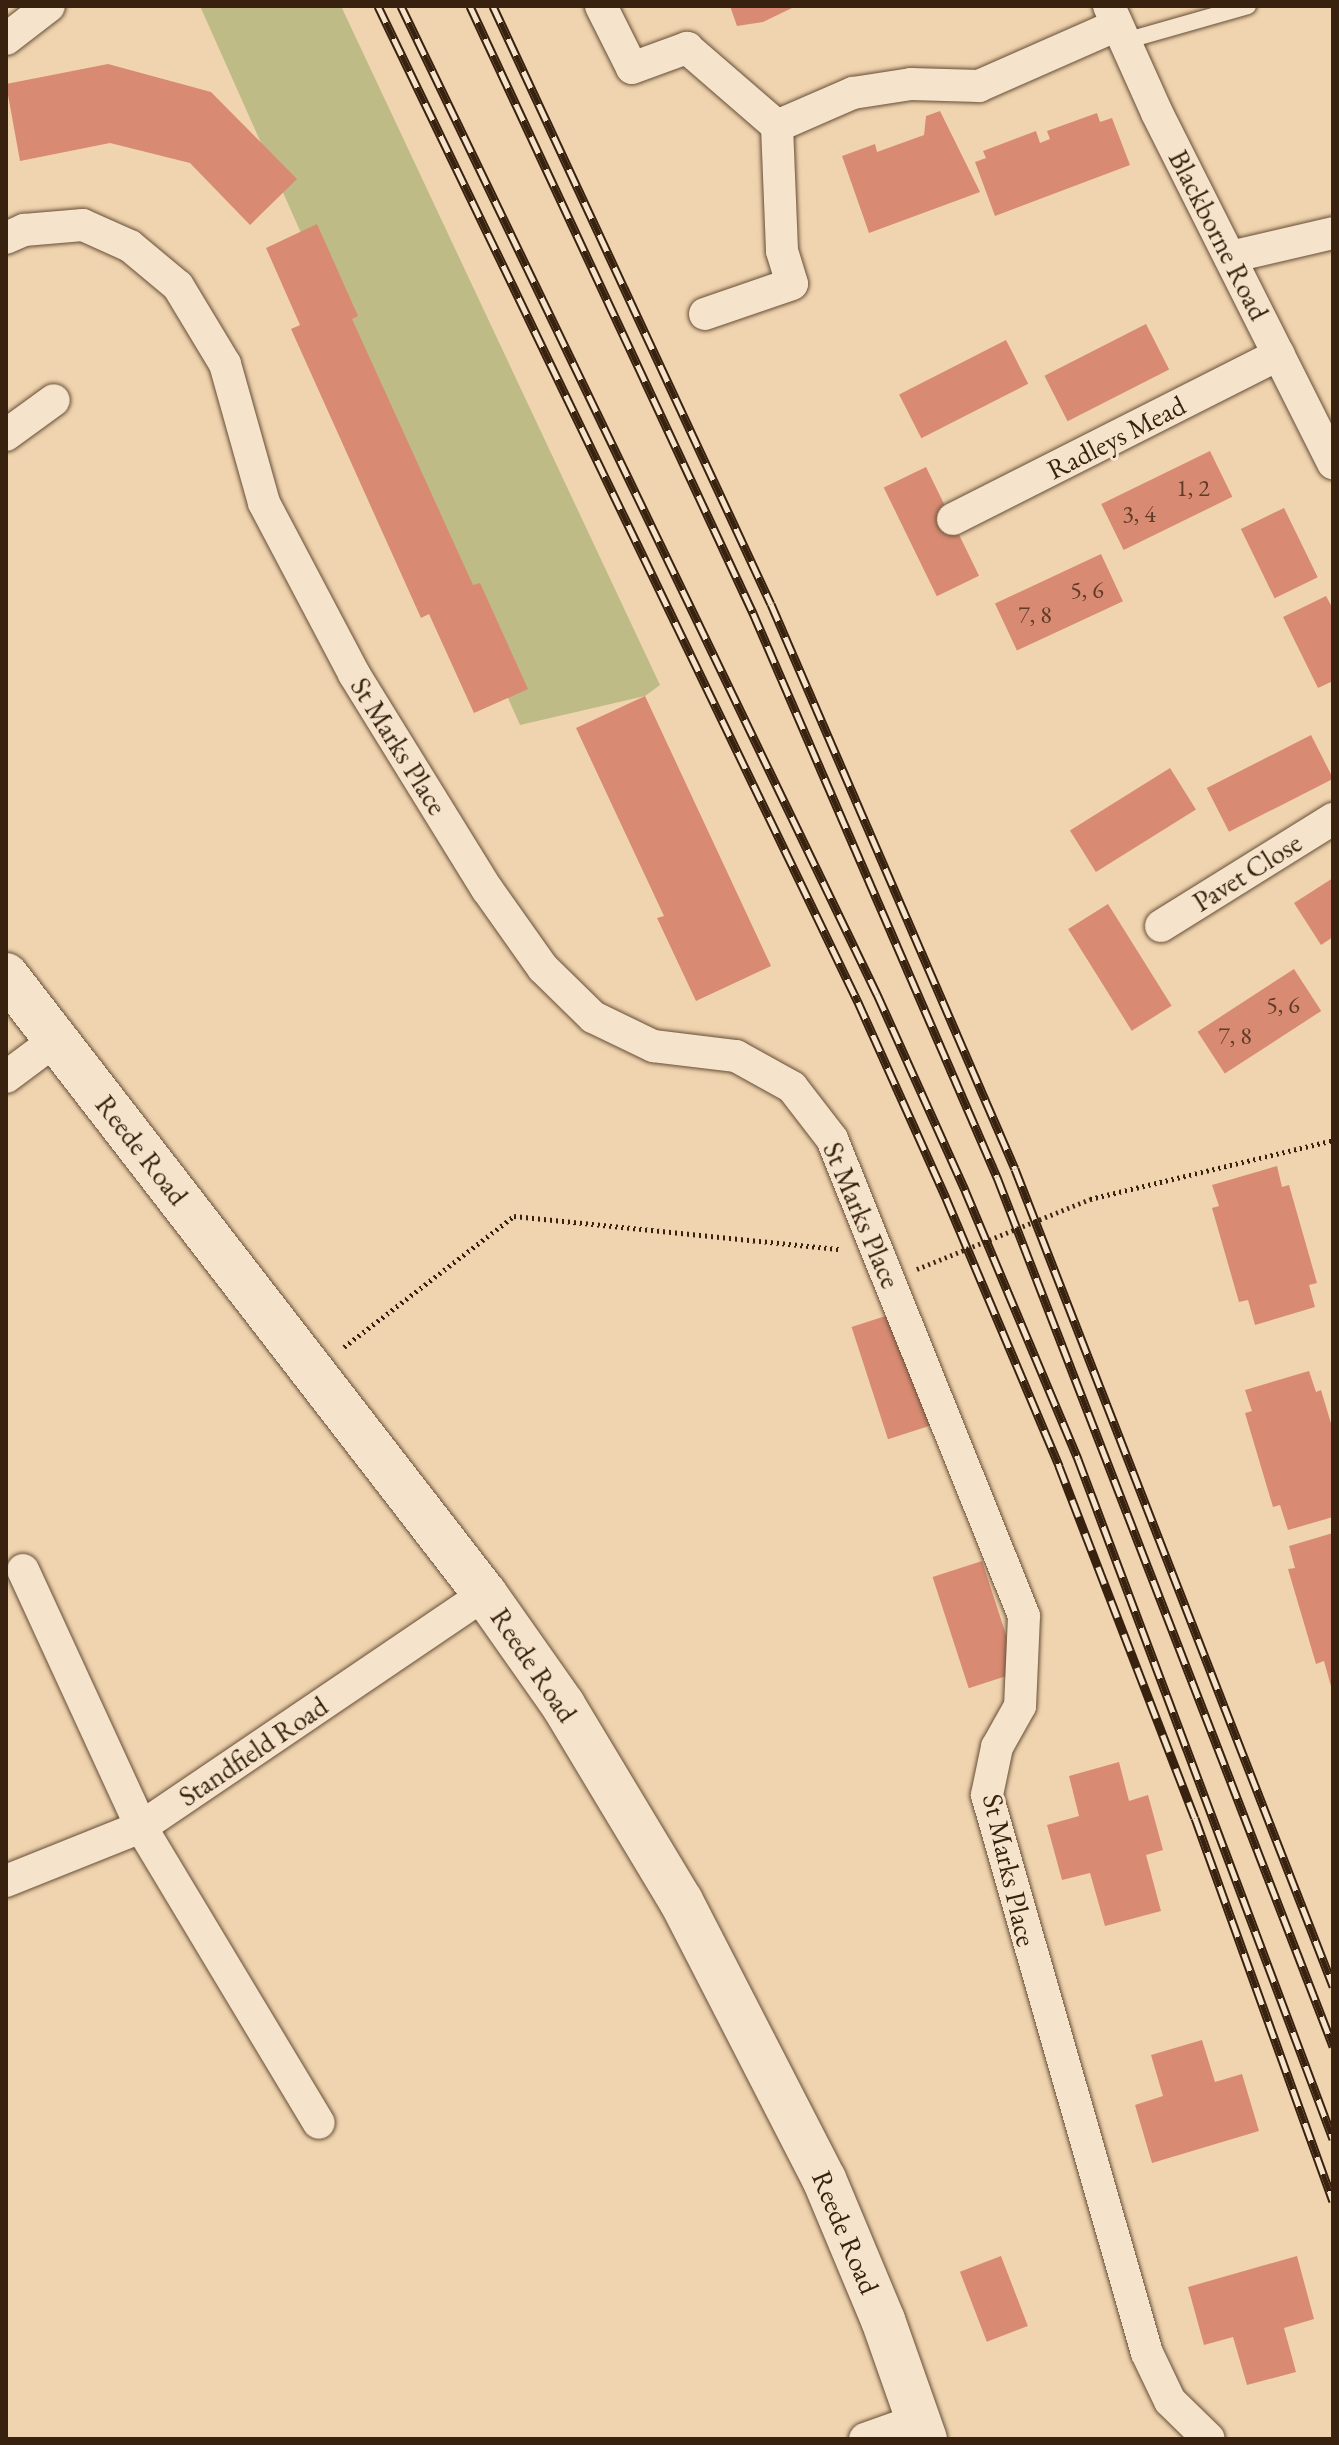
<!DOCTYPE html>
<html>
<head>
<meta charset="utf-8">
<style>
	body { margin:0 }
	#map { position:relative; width:1339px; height:2445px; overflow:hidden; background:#f0d4af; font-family:"EB Garamond",serif }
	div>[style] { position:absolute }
	.green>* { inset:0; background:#bebb87 }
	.building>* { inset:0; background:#d88b72; transform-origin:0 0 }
	.path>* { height:5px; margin-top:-2.5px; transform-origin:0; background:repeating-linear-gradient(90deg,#38220f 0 2px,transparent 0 6px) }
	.roads { filter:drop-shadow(0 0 2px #664e37) drop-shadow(0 0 2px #664e37) }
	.lane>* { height:16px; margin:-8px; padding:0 8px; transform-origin:8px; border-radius:8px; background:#f5e3cb }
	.street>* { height:32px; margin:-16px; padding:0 16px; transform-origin:16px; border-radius:16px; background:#f5e3cb }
	.secondary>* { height:44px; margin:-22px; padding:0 22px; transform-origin:22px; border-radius:22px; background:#f5e3cb }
	.rail>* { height:9px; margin-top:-4.5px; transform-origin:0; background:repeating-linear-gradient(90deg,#f5e3cb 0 18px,#38220f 0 36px); box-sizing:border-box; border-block:2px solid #38220f }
	.path-bridge>* { height:5px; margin-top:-2.5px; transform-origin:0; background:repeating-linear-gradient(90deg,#38220f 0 2px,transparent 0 6px) }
	span { translate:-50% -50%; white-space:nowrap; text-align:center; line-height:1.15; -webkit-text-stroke:6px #f5e3cb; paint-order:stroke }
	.number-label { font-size:24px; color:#603c28 }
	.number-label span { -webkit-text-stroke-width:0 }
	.street-label { font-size:28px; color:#38220f }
	.frame { position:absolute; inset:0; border:8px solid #38220f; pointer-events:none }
</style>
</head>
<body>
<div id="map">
	<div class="green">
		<div style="clip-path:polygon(200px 6px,341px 6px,660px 685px,645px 696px,520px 725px)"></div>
	</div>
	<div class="building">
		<div style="clip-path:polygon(730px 6px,794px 6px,794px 7px,763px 22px,737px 26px)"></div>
		<div style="clip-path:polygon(108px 64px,211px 92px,297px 179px,250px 225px,190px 163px,110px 143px,20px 161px,6px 84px)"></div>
		<div style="clip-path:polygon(940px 111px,980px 192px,869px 233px,842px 156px,875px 144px,877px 152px,924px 135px,926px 116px)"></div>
		<div style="clip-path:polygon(1097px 113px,1100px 122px,1112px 118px,1130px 165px,995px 216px,975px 162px,986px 158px,983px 151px,1036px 131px,1040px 143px,1050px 139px,1047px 131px)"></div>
		<div style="clip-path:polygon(317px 224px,358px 316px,352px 319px,473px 585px,480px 583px,528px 689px,474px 713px,429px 614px,421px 618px,291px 329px,300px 325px,266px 248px)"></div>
		<div style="left:1146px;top:324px;width:51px;height:114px;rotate:63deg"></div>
		<div style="left:1006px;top:340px;width:49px;height:120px;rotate:63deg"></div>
		<div style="left:1210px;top:451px;width:51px;height:121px;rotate:64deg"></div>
		<div style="left:926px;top:467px;width:121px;height:47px;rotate:64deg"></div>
		<div style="left:1284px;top:508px;width:77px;height:48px;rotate:64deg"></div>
		<div style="left:1101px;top:554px;width:52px;height:117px;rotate:65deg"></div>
		<div style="clip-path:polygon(1326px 596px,1333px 609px,1333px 681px,1318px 688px,1283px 617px)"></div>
		<div style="clip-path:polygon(645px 696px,771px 966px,696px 1001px,657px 918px,664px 916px,576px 728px)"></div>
		<div style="left:1311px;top:735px;width:49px;height:117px;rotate:63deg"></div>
		<div style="left:1170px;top:768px;width:49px;height:118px;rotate:58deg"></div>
		<div style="clip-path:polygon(1333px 878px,1333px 937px,1321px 945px,1294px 903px)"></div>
		<div style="left:1108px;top:904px;width:120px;height:47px;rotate:58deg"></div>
		<div style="left:1294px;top:969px;width:50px;height:115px;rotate:57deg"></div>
		<div style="clip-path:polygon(1277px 1166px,1282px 1187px,1289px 1185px,1317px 1283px,1309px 1285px,1315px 1307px,1255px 1325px,1248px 1300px,1239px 1302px,1212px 1208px,1219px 1206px,1212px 1185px)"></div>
		<div style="left:901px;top:1311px;width:118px;height:52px;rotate:72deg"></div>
		<div style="clip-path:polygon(1309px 1371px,1316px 1392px,1321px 1390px,1333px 1430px,1333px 1517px,1288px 1530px,1280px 1505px,1273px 1507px,1245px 1413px,1252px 1411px,1245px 1390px)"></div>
		<div style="clip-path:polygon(1333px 1533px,1333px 1690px,1332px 1690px,1324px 1661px,1316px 1664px,1288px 1569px,1295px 1568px,1289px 1546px)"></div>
		<div style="left:982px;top:1561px;width:117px;height:52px;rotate:72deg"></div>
		<div style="clip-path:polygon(1119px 1762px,1129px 1801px,1148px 1795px,1163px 1850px,1146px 1855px,1161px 1911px,1105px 1926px,1090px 1873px,1062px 1880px,1047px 1825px,1079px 1816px,1069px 1776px)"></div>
		<div style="clip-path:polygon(1202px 2040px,1215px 2082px,1242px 2074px,1259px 2131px,1152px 2163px,1135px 2105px,1163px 2096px,1151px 2055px)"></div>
		<div style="left:1001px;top:2256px;width:75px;height:44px;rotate:69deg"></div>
		<div style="clip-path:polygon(1297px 2256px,1314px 2319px,1284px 2328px,1296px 2372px,1247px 2385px,1233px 2337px,1204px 2345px,1188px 2287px)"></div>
	</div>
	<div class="path">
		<div style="left:1090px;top:1199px;width:250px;rotate:-13.6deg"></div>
		<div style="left:344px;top:1347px;width:215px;rotate:-37.6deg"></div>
		<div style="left:514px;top:1216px;width:328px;rotate:5.8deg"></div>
	</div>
	<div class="roads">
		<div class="lane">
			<div style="left:1125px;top:41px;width:128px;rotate:-15.9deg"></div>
		</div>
		<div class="street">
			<div style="left:601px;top:6px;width:69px;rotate:63.4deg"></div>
			<div style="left:632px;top:68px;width:59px;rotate:-20deg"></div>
			<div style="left:687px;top:48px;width:119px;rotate:40.9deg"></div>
			<div style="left:777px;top:126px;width:125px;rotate:87.7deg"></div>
			<div style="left:782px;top:251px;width:34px;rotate:73deg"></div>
			<div style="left:792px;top:284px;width:92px;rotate:161deg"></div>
			<div style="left:1109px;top:6px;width:117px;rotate:65.8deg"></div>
			<div style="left:1157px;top:113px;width:392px;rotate:63.3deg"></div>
			<div style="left:6px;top:39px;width:54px;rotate:-37.5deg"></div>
			<div style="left:777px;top:126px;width:83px;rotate:-23.5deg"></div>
			<div style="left:853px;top:93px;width:59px;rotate:-8.8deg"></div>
			<div style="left:911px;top:84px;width:68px;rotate:1.7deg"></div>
			<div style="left:979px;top:86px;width:151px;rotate:-23.8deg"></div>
			<div style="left:6px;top:238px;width:20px;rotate:-24deg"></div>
			<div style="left:24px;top:230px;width:59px;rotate:-4.8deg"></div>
			<div style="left:83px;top:225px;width:51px;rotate:24.1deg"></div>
			<div style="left:130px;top:246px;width:62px;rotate:39.8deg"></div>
			<div style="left:178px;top:286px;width:91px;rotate:58.9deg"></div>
			<div style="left:225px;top:364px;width:144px;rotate:74.3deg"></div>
			<div style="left:264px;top:503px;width:193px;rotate:62.2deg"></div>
			<div style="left:354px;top:674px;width:253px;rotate:58.3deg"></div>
			<div style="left:487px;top:889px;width:97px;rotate:54.7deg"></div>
			<div style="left:543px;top:968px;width:70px;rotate:44.4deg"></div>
			<div style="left:593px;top:1017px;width:67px;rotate:25.8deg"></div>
			<div style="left:653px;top:1046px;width:84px;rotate:6.9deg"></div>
			<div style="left:736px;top:1056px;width:64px;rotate:29deg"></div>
			<div style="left:792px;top:1087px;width:66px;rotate:52.4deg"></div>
			<div style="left:832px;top:1139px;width:514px;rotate:68.07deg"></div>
			<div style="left:1024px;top:1616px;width:90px;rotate:92.5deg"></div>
			<div style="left:1020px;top:1706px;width:47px;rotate:119.3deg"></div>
			<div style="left:997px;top:1747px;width:49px;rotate:101.8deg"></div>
			<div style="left:987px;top:1795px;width:580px;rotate:74deg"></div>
			<div style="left:1147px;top:2353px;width:53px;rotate:64.4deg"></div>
			<div style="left:1170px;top:2401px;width:54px;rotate:44.3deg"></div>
			<div style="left:1230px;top:257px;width:106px;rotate:-13.1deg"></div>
			<div style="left:6px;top:435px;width:59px;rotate:-36.1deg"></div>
			<div style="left:953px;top:519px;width:365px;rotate:-26.8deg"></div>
			<div style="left:1161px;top:926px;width:203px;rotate:-31.9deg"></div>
			<div style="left:6px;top:1077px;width:64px;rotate:-36.7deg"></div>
			<div style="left:23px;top:1570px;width:283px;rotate:65.3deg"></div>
			<div style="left:141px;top:1827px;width:345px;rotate:59deg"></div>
			<div style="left:6px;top:1881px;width:145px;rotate:-21.8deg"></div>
			<div style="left:141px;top:1827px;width:415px;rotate:-34.1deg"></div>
			<div style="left:865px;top:2439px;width:56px;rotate:-19.7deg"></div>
		</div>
		<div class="secondary">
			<div style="left:6px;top:975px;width:783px;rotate:52.27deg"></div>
			<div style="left:485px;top:1594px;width:136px;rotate:54.9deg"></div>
			<div style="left:563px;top:1705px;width:229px;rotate:59deg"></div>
			<div style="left:681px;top:1901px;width:313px;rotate:62.8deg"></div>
			<div style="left:824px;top:2179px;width:153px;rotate:67.3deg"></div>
			<div style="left:883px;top:2320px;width:126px;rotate:70.6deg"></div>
		</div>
	</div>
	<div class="rail">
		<div style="left:378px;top:6px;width:1106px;rotate:64.27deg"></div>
		<div style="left:858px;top:1002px;width:215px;rotate:65.8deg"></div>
		<div style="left:946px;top:1198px;width:291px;rotate:67.1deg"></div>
		<div style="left:1059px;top:1466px;width:377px;rotate:68.9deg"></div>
		<div style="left:1195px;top:1818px;width:407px;rotate:70.2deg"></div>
		<div style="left:401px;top:6px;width:1097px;rotate:64.28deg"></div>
		<div style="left:877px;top:994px;width:215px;rotate:65.8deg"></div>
		<div style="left:965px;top:1190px;width:292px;rotate:67.2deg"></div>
		<div style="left:1078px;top:1459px;width:726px;rotate:69.44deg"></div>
		<div style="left:470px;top:6px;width:670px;rotate:65deg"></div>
		<div style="left:753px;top:613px;width:615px;rotate:66.61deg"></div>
		<div style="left:997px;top:1177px;width:932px;rotate:68.86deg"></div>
		<div style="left:493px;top:6px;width:659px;rotate:65.07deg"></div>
		<div style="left:771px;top:604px;width:615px;rotate:66.64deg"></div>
		<div style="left:1015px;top:1169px;width:877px;rotate:68.73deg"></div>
	</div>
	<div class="path-bridge">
		<div style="left:917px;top:1269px;width:187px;rotate:-22deg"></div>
	</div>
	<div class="number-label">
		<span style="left:1193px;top:488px">1, 2</span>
		<span style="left:1139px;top:514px">3, 4</span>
		<span style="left:1087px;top:590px">5, 6</span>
		<span style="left:1035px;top:615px">7, 8</span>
		<span style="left:1283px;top:1005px">5, 6</span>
		<span style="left:1235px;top:1036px">7, 8</span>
	</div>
	<div class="street-label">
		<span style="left:1219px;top:235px;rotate:63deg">Blackborne Road</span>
		<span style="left:1116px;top:437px;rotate:-27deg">Radleys Mead</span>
		<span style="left:399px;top:746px;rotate:58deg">St Marks Place</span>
		<span style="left:1247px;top:872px;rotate:-32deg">Pavet Close</span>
		<span style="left:142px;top:1150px;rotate:52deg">Reede Road</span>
		<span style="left:862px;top:1215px;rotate:67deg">St Marks Place</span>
		<span style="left:534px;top:1665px;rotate:56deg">Reede Road</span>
		<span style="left:253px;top:1751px;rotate:-34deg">Standfield Road</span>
		<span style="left:1010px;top:1870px;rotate:77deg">St Marks Place</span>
		<span style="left:846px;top:2232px;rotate:67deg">Reede Road</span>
	</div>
	<div class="frame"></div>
</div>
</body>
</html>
